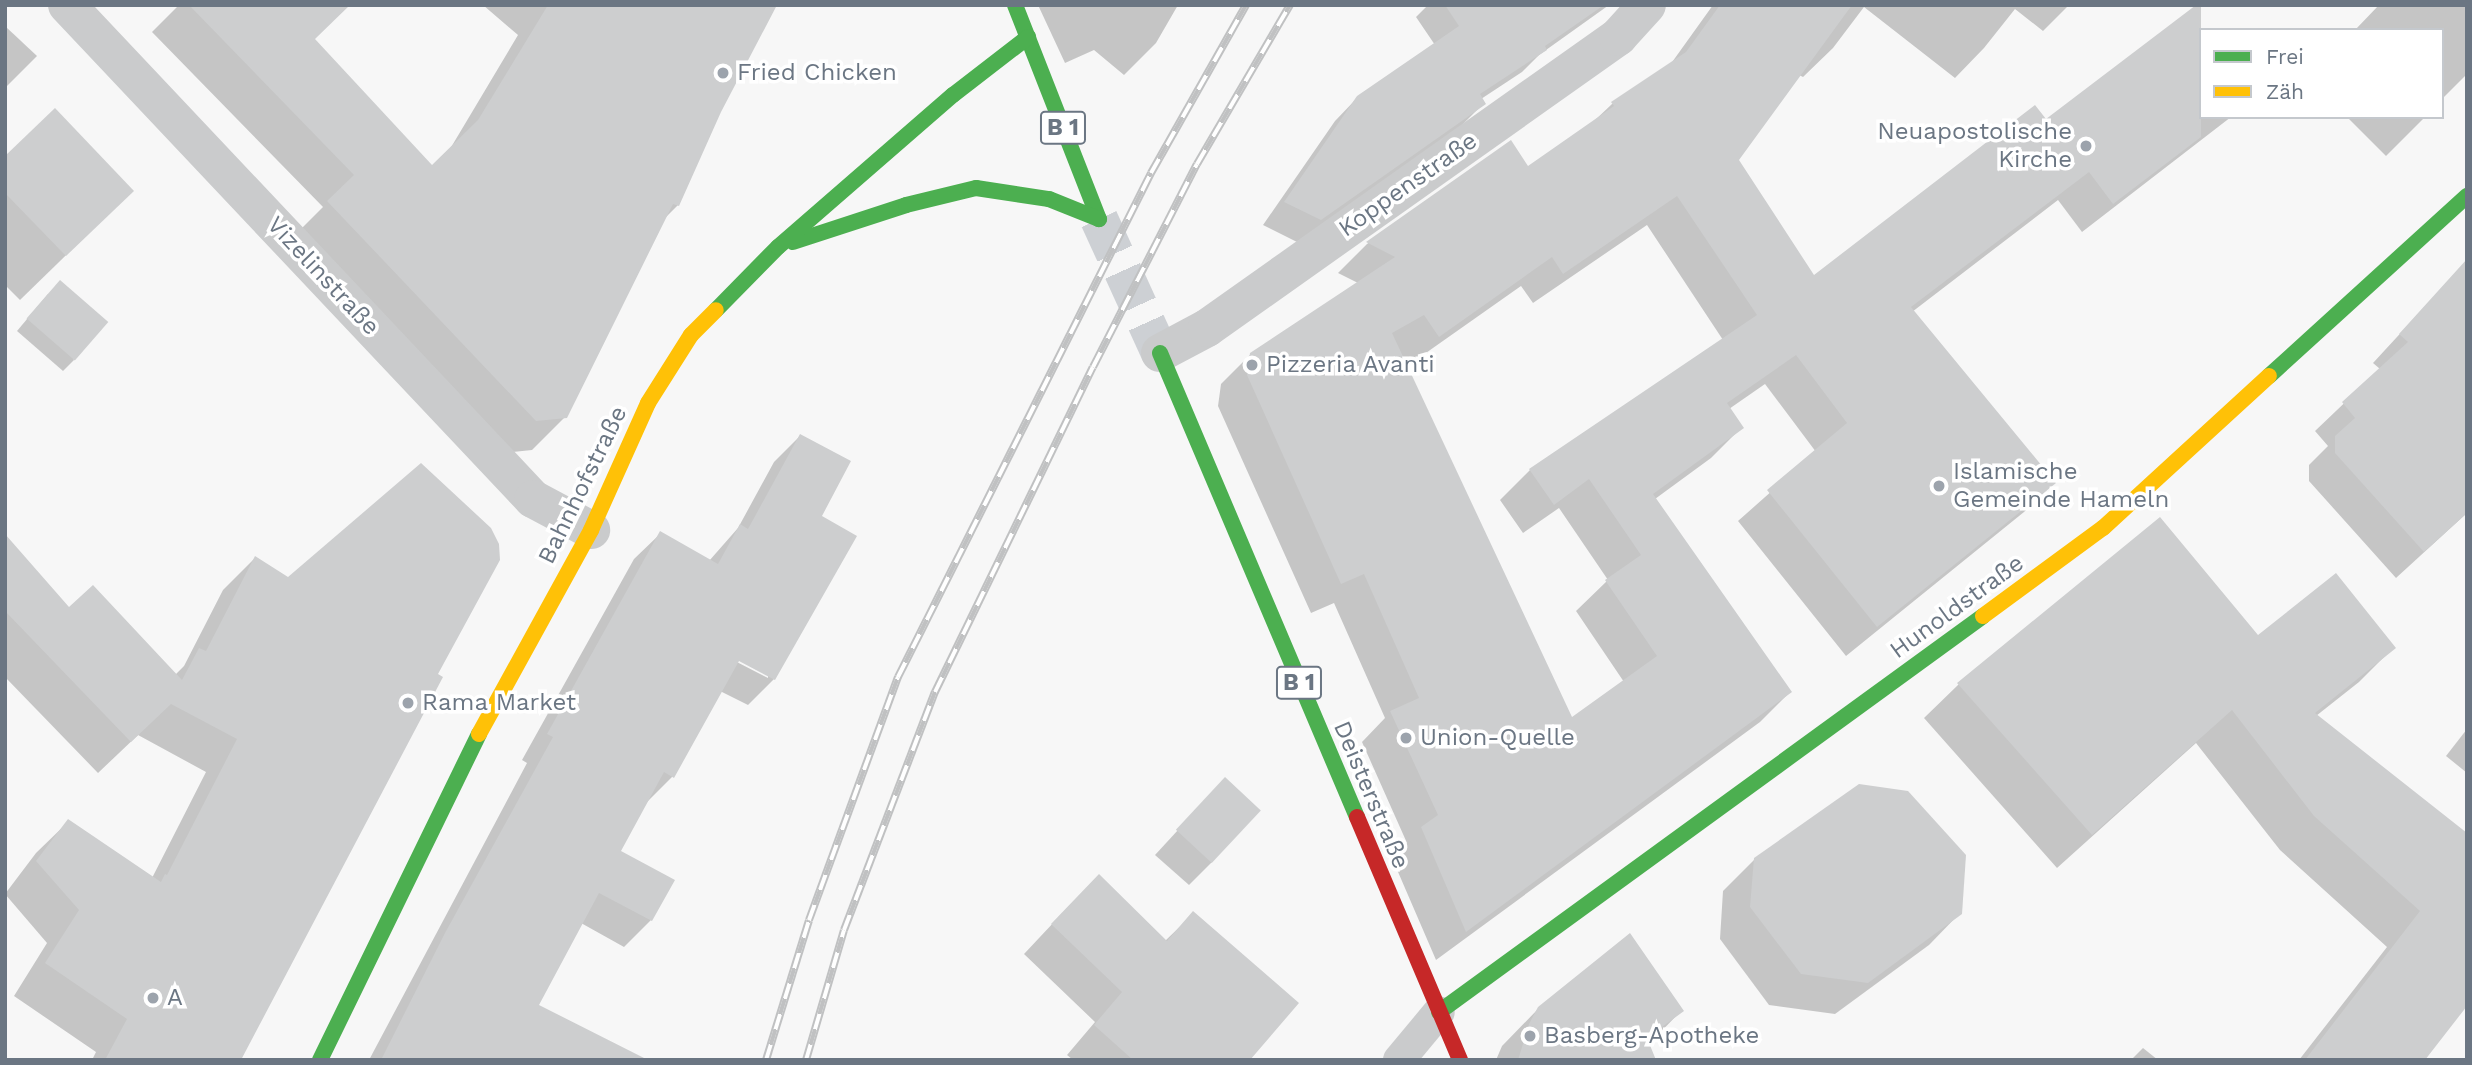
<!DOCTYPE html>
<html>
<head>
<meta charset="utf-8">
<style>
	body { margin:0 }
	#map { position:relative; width:2472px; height:1065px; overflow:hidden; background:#f7f7f7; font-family:"Work Sans",sans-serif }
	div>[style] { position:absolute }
	.shadow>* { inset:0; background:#0003 }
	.building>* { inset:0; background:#cdcecf; transform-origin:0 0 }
	.primary-tunnel>* { height:38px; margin-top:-19px; transform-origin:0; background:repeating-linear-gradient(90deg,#cdd0d4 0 38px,transparent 0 57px) }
	.lane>* { height:32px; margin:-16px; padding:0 16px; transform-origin:16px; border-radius:16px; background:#cacbcc }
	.street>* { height:38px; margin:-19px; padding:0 19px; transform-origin:19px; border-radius:19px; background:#cacbcc }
	.fast>* { height:16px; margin:-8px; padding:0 8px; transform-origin:8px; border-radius:8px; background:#4caf50 }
	.slow>* { height:16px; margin:-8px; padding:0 8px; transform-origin:8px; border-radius:8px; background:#ffc107 }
	.jam>* { height:16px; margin:-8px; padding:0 8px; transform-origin:8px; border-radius:8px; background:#c62828 }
	.rail>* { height:8px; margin-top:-4px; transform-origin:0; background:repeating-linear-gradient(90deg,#fff 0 16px,#c0c1c2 0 32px); box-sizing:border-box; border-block:2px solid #c0c1c2 }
	.dots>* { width:19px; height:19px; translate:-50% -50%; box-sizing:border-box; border:4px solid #fff; border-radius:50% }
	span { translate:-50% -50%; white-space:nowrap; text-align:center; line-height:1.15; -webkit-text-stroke:7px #fff; paint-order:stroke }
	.shield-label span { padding:2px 5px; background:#fff; border:2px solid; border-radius:5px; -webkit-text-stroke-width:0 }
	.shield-label { font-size:23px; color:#6b7683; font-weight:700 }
	.poi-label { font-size:24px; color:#6b7683 }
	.left { translate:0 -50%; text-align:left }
	.right { translate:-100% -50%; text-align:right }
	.street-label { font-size:24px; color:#6b7683 }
	.frame { position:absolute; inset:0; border:7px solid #6b7683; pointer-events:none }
	.legend { position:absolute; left:2199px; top:28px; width:245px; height:91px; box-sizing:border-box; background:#fff; border:2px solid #c4c8cd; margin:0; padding:9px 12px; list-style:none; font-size:21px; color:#6b7683 }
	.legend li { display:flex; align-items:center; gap:14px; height:35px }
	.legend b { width:35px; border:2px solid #c4c8cd }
</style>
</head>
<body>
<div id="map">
	<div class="shadow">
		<div style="clip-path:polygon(179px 5px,342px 5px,313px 40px,432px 168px,447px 154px,518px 35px,483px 5px,773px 5px,719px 112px,678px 205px,663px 220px,565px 417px,532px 450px,503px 453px,296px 234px,323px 207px,152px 32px)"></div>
		<div style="clip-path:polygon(1038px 5px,1178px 5px,1156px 43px,1124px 75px,1094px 50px,1065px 63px)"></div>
		<div style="clip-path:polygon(1428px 5px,1609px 5px,1539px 55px,1522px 72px,1481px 99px,1484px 103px,1461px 126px,1297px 242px,1263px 225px,1335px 121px,1358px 97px,1435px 45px,1416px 17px)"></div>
		<div style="clip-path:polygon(evenodd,1713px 5px,2069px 5px,2043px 31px,2015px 9px,1984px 48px,1955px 78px,1864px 7px,1833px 48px,1803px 77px,1799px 75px,1737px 160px,1813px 277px,1918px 219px,2189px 13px,2202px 30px,2201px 117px,2231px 117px,2082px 232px,2058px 200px,1912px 312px,2054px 483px,2024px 512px,1846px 656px,1738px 521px,1816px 452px,1765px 384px,1729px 409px,1741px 428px,1711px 458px,1655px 499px,1790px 692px,1760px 722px,1436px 960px,1392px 858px,1407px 843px,1362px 742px,1385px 718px,1334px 603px,1311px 613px,1218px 406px,1221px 384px,1251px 354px,1358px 283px,1338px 273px,1367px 244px,1510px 142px,1528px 168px,1593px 122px,1612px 104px,1670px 65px,1713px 5px,1647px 225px,1723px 340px,1530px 470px,1500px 500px,1523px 533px,1559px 508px,1608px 580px,1576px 611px,1624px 682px,1572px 720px,1406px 367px,1521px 286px,1533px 303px,1647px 225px)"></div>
		<div style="clip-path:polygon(2379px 5px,2467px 5px,2467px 74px,2442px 99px,2442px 30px,2355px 30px)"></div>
		<div style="clip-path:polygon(5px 26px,37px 56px,5px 88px)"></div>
		<div style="clip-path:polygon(2347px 117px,2425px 117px,2386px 156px)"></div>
		<div style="clip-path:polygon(5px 158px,132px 191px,20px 300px,5px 285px)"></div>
		<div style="clip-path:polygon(2467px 261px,2467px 513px,2396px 578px,2309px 481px,2309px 465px,2328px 446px,2315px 431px,2380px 369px,2373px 363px)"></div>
		<div style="clip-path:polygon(48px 294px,74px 360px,63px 371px,17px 331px)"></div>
		<div style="clip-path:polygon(evenodd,800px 436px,820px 517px,774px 679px,748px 705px,720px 691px,672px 777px,646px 803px,619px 852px,651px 920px,624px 947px,581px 923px,537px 1005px,617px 1060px,369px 1060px,527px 763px,522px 760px,634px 559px,661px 533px,709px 561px,738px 528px,774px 462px,800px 436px,732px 656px,768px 674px,768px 678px,731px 659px,732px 656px)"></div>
		<div style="clip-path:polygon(5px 537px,69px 610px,175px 675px,184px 666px,223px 590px,255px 558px,436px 675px,239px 1060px,92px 1060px,96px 1052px,14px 996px,47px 943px,5px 894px,36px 853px,69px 821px,152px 878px,206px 772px,138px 735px,98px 773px,5px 677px)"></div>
		<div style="clip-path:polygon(2258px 638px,2393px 648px,2359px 682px,2316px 716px,2467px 835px,2423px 1060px,2299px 1060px,2387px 947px,2280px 850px,2196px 743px,2057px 868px,1924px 718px,1959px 684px)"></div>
		<div style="clip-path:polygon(2467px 729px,2467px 773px,2446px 756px)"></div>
		<div style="clip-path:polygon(1225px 779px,1212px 862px,1189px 885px,1155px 855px)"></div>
		<div style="clip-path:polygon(1755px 859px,1960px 913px,1929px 945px,1835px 1014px,1769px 1005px,1720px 939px,1723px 891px)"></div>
		<div style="clip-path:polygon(1070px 905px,1165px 941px,1193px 914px,1248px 1060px,1073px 1060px,1067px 1055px,1095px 1022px,1024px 954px)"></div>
		<div style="clip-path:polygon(1539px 1008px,1681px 1011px,1648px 1045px,1654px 1060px,1496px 1060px,1502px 1046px)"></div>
		<div style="clip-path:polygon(2143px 1048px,2158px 1060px,2131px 1060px)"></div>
	</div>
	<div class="building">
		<div style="clip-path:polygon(189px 5px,350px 5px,315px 39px,432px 165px,478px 120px,548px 5px,777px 5px,721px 112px,679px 206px,673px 204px,567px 418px,536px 421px,327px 201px,354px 175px)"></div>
		<div style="clip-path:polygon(1445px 5px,1604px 5px,1545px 46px,1547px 50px,1480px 94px,1486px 104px,1321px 220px,1284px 202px,1357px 96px,1459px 26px)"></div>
		<div style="clip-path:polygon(evenodd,1720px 5px,1852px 5px,1739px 160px,1814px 275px,2035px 105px,2046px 119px,2196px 5px,2201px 5px,2201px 137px,2113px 204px,2089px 172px,1911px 307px,2056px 483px,1877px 627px,1767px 490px,1847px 423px,1796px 355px,1727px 403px,1744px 428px,1653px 494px,1792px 692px,1466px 932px,1421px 827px,1438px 815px,1390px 711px,1419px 698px,1364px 574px,1341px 584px,1247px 375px,1250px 353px,1395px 257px,1366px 242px,1511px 140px,1528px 166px,1614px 106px,1611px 102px,1686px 52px,1720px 5px,1677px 196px,1757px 315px,1529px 469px,1554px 505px,1589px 479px,1641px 555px,1605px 580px,1657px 656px,1572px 717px,1392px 333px,1424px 315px,1439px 337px,1552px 257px,1563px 274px,1677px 196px)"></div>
		<div style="clip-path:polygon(55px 108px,134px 191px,66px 256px,5px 193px,5px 156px)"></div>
		<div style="clip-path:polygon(2467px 259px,2467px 513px,2424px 552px,2335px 453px,2335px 436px,2355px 418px,2342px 402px,2408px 342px,2399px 334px)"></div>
		<div style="left:60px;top:280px;width:64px;height:51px;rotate:41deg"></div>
		<div style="clip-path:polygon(800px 434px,851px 461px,822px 516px,857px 536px,775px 680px,739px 661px,674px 778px,664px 772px,621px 851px,675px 880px,652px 921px,599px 893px,539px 1005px,648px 1060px,381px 1060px,445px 933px,553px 737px,547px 734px,660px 531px,718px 564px,740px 524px,748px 529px)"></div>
		<div style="clip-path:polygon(421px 463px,491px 528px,499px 544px,500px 560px,438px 674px,443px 677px,241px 1060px,105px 1060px,127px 1019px,45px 963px,79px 910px,36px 861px,68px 819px,161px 882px,165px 874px,167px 875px,237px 739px,171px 704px,131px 742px,5px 611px,5px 534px,69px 607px,93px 585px,182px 680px,199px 648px,206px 651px,255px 556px,288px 577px)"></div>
		<div style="clip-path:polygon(2160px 517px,2258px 635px,2336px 573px,2396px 648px,2315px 713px,2467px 833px,2467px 1006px,2425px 1060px,2305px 1060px,2420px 911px,2314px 816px,2232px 710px,2092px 835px,1957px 683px)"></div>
		<div style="left:1225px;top:777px;width:49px;height:72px;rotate:43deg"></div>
		<div style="clip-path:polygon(1859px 784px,1908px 791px,1966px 855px,1962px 914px,1868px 983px,1801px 974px,1750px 907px,1754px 858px)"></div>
		<div style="clip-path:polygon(1099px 874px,1167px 941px,1193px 911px,1299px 1003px,1250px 1060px,1133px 1060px,1094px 1025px,1122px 992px,1051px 924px)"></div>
		<div style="clip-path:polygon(1630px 933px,1684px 1011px,1647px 1038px,1656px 1060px,1518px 1060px,1529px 1024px,1538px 1007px)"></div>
	</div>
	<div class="primary-tunnel">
		<div style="left:1099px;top:219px;width:147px;rotate:65.5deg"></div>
	</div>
	<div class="lane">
		<div style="left:1399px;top:1060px;width:62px;rotate:-50.2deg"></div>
	</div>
	<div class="street">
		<div style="left:67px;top:5px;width:679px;rotate:46.67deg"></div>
		<div style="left:533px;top:499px;width:66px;rotate:28.1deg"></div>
		<div style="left:1160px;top:353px;width:53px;rotate:-28deg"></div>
		<div style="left:1207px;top:328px;width:504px;rotate:-35.3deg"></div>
		<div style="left:1618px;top:37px;width:43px;rotate:-47.8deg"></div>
	</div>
	<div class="fast">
		<div style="left:1015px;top:5px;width:230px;rotate:68.6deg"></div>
		<div style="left:793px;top:242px;width:119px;rotate:-18.1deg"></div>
		<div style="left:906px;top:205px;width:72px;rotate:-13.7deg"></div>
		<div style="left:976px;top:188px;width:74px;rotate:8.6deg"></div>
		<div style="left:1049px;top:199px;width:54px;rotate:21.8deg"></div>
		<div style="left:716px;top:310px;width:88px;rotate:-45.5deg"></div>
		<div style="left:778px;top:247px;width:232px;rotate:-41deg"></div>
		<div style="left:953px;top:95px;width:95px;rotate:-37.7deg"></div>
		<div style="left:1160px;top:353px;width:504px;rotate:67deg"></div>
		<div style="left:2269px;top:376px;width:268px;rotate:-42.3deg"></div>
		<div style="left:1439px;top:1012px;width:673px;rotate:-36.05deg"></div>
		<div style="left:320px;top:1060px;width:363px;rotate:-64deg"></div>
	</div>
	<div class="slow">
		<div style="left:1983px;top:616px;width:149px;rotate:-36.3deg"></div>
		<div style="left:2103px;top:528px;width:225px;rotate:-42.5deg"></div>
		<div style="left:479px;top:734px;width:233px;rotate:-61.2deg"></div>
		<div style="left:591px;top:530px;width:139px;rotate:-65.8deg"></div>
		<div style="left:648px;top:403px;width:80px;rotate:-57.7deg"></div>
		<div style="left:691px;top:335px;width:35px;rotate:-45deg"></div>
	</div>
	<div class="jam">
		<div style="left:1357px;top:817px;width:264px;rotate:67deg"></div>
	</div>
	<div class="rail">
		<div style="left:766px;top:1060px;width:146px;rotate:-72.9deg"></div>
		<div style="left:809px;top:920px;width:259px;rotate:-69.9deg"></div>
		<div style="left:898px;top:677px;width:564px;rotate:-63.34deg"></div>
		<div style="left:1151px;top:173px;width:193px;rotate:-60.5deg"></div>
		<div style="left:806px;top:1060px;width:135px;rotate:-73.7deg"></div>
		<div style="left:844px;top:930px;width:255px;rotate:-69.1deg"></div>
		<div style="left:935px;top:692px;width:361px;rotate:-64.1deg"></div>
		<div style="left:1093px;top:367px;width:228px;rotate:-62.9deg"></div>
		<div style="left:1197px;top:164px;width:184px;rotate:-59.7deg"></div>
	</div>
	<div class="dots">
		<div style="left:723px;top:73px;background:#9ca3ac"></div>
		<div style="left:2086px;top:146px;background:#9ca3ac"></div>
		<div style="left:1252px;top:365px;background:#9ca3ac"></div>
		<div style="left:1939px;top:486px;background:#9ca3ac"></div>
		<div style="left:408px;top:703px;background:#9ca3ac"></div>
		<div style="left:1406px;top:738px;background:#9ca3ac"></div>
		<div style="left:153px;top:998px;background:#9ca3ac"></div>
		<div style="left:1530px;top:1036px;background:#9ca3ac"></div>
	</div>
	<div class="shield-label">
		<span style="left:1063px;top:128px">B 1</span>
		<span style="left:1299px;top:683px">B 1</span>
	</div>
	<div class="poi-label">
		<span class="left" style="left:737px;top:73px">Fried Chicken</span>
		<span class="right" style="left:2072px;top:146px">Neuapostolische<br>Kirche</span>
		<span class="left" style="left:1266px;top:365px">Pizzeria Avanti</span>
		<span class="left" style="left:1953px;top:486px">Islamische<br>Gemeinde Hameln</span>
		<span class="left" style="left:422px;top:703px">Rama Market</span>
		<span class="left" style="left:1420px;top:738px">Union-Quelle</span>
		<span class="left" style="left:167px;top:998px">A</span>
		<span class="left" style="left:1544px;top:1036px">Basberg-Apotheke</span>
	</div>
	<div class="street-label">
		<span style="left:1408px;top:185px;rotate:-35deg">Koppenstraße</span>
		<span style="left:323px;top:276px;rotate:47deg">Vizelinstraße</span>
		<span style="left:583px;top:485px;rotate:-64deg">Bahnhofstraße</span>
		<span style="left:1957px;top:607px;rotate:-36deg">Hunoldstraße</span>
		<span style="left:1371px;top:795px;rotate:67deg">Deisterstraße</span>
	</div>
	<div class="frame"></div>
	<ul class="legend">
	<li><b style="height:9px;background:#4caf50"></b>Frei</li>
	<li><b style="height:9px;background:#ffc107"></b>Zäh</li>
	</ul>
</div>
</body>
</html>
